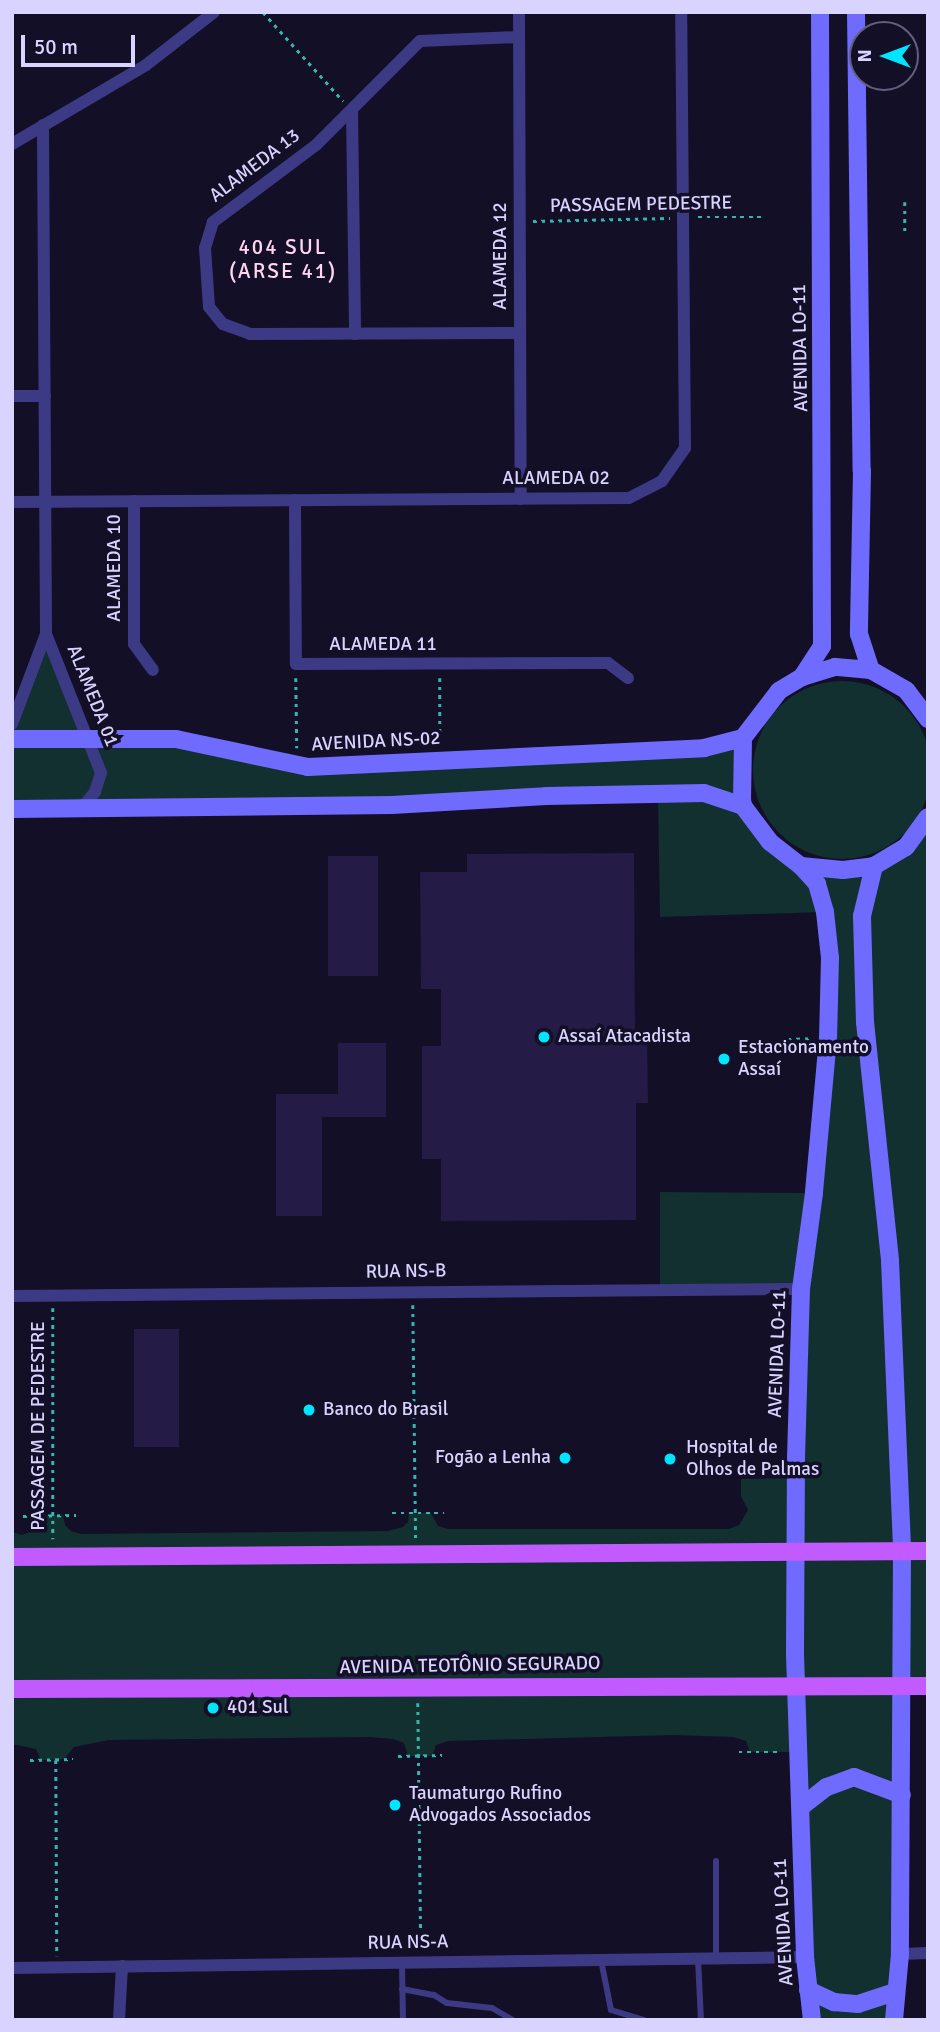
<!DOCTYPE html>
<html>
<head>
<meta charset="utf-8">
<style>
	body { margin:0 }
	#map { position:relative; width:940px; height:2032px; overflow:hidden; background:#130f26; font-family:Signika,sans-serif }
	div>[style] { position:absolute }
	.green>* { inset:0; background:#12302f }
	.round { border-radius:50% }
	.building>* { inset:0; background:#241b47; transform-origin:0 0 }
	.path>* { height:2.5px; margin-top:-1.25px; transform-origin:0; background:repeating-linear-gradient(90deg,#2fb8b0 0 3.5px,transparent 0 8.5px) }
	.lane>* { height:6px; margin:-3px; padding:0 3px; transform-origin:3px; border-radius:3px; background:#3d3a85 }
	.street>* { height:12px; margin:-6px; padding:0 6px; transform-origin:6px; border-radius:6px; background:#3d3a85 }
	.secondary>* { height:18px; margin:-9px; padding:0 9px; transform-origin:9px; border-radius:9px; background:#6f6bff }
	.primary>* { height:18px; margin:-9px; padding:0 9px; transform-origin:9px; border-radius:9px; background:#c25bff }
	.dots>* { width:19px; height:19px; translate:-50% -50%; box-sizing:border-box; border:4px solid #130f26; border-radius:50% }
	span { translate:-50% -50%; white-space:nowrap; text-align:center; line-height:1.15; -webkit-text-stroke:7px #130f26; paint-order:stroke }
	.street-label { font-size:19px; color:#d9d4ff }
	.poi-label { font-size:19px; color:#d9d4ff }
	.left { translate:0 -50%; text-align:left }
	.right { translate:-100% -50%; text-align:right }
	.neighbourhood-label { font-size:21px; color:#ffd6f0; letter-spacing:2px }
	.frame { position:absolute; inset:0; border:14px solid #d9d4ff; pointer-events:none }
	.north { position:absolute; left:849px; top:21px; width:70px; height:70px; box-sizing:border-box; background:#130f26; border:2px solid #625e7d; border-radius:50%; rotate:270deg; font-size:19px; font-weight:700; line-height:28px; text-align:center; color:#d9d4ff }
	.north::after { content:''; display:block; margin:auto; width:24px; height:32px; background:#00e5ff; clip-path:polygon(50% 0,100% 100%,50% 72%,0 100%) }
	.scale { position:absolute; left:21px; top:35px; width:114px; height:32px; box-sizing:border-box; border:4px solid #d9d4ff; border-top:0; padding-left:9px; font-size:21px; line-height:24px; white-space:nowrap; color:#d9d4ff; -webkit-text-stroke:5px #130f26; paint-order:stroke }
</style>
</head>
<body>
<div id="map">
	<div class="green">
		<div style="clip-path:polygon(evenodd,46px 634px,90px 739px,176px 739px,308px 767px,743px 738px,742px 799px,801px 866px,874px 866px,928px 817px,928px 1686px,904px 1686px,894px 2020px,812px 2020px,799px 1752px,750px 1752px,746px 1741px,733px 1737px,673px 1735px,448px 1741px,436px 1745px,432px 1756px,408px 1756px,404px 1743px,393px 1739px,369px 1737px,109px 1740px,74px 1747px,64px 1759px,41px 1760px,36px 1749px,12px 1744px,12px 1532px,22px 1535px,30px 1532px,35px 1527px,38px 1516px,63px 1515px,65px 1525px,71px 1531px,81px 1534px,388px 1531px,403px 1527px,408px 1522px,409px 1513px,431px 1513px,438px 1526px,448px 1529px,729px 1529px,739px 1525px,748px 1510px,741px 1496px,741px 1479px,796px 1478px,801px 1290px,660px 1290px,660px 1192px,812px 1193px,825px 912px,660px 917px,658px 796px,12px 809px,12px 724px,46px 634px,231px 1679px,379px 1688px,81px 1687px,231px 1679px)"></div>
		<div class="round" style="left:753px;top:681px;width:178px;height:178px"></div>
	</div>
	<div class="building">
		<div style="clip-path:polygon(634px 853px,635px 1033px,647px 1033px,648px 1103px,636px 1103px,636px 1220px,441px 1221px,441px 1159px,422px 1159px,422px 1046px,441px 1046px,441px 989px,421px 989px,420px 872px,467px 872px,467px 854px)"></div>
		<div style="left:328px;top:856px;width:50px;height:120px"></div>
		<div style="clip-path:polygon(338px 1043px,386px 1043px,386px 1117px,322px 1117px,322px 1216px,276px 1216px,276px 1094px,338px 1094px)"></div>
		<div style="left:134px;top:1329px;width:45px;height:118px"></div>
	</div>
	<div class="path">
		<div style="left:263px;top:12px;width:120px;rotate:48deg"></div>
		<div style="left:905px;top:202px;width:31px;rotate:90deg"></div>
		<div style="left:698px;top:217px;width:64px"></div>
		<div style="left:533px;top:221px;width:137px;rotate:-1.3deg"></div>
		<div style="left:296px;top:678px;width:70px;rotate:89.2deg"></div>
		<div style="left:440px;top:678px;width:66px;rotate:90deg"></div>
		<div style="left:788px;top:1039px;width:24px;rotate:-2deg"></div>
		<div style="left:413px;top:1305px;width:235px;rotate:89.3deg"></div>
		<div style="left:53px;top:1308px;width:231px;rotate:90deg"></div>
		<div style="left:392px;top:1513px;width:52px"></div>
		<div style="left:23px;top:1516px;width:53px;rotate:-1.1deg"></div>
		<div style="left:418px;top:1703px;width:245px;rotate:89.3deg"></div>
		<div style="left:739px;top:1752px;width:42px"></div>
		<div style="left:398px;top:1756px;width:44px;rotate:-1.3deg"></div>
		<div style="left:30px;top:1760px;width:43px;rotate:-1.3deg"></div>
		<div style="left:56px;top:1760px;width:196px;rotate:89.7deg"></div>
	</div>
	<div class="lane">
		<div style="left:716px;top:1861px;width:97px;rotate:90deg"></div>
		<div style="left:698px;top:1959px;width:61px;rotate:87.2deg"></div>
		<div style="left:601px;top:1960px;width:51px;rotate:78.7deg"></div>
		<div style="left:611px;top:2010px;width:34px;rotate:17deg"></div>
		<div style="left:402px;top:1963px;width:57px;rotate:89deg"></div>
		<div style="left:402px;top:1989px;width:33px;rotate:11deg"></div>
		<div style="left:434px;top:1995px;width:15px;rotate:32deg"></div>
		<div style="left:447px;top:2003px;width:45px;rotate:6.3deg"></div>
		<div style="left:492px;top:2008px;width:24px;rotate:30deg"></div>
	</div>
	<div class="street">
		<div style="left:519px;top:12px;width:487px;rotate:89.8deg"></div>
		<div style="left:519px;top:37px;width:99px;rotate:177.7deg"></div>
		<div style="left:420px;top:41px;width:147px;rotate:135deg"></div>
		<div style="left:316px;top:145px;width:129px;rotate:143.2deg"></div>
		<div style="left:213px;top:222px;width:27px;rotate:107deg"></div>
		<div style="left:205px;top:248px;width:59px;rotate:86.1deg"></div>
		<div style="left:209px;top:307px;width:22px;rotate:51deg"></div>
		<div style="left:223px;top:324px;width:29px;rotate:20deg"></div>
		<div style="left:250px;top:334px;width:270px;rotate:-0.2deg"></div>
		<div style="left:352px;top:111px;width:223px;rotate:89.2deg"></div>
		<div style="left:12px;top:144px;width:156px;rotate:-30.5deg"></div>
		<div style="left:146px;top:65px;width:86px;rotate:-37.9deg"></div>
		<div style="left:12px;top:396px;width:33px"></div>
		<div style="left:295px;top:500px;width:164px;rotate:89.7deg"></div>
		<div style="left:296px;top:664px;width:312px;rotate:-0.2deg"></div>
		<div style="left:608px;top:663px;width:25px;rotate:37deg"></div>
		<div style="left:134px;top:501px;width:143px;rotate:90deg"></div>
		<div style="left:134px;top:644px;width:32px;rotate:54deg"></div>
		<div style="left:12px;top:502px;width:617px;rotate:-0.37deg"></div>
		<div style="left:629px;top:498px;width:37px;rotate:-27deg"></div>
		<div style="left:662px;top:481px;width:40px;rotate:-55.1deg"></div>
		<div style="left:685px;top:448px;width:436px;rotate:-90.5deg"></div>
		<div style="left:46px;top:634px;width:149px;rotate:68.4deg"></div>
		<div style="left:101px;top:773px;width:20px;rotate:108deg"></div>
		<div style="left:95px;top:792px;width:22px;rotate:129deg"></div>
		<div style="left:12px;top:724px;width:96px;rotate:-69.3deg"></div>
		<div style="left:46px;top:634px;width:509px;rotate:-90.34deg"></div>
		<div style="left:12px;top:1296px;width:789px;rotate:-0.51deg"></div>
		<div style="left:900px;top:1954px;width:28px;rotate:-2deg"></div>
		<div style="left:12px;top:1968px;width:793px;rotate:-0.79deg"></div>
		<div style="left:119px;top:2020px;width:54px;rotate:-86.8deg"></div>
	</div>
	<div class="secondary">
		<div style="left:856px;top:12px;width:459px;rotate:89.3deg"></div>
		<div style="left:862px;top:471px;width:163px;rotate:91.1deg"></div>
		<div style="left:859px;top:634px;width:38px;rotate:72deg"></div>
		<div style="left:802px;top:677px;width:37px;rotate:-57deg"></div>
		<div style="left:822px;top:646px;width:634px;rotate:-90.18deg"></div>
		<div style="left:928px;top:719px;width:36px;rotate:-127deg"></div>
		<div style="left:906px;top:690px;width:40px;rotate:-150.3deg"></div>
		<div style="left:871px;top:670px;width:36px;rotate:-175deg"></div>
		<div style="left:835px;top:667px;width:34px;rotate:163deg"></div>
		<div style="left:802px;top:677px;width:27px;rotate:149deg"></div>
		<div style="left:779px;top:691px;width:59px;rotate:127.5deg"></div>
		<div style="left:743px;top:738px;width:61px;rotate:90.9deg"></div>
		<div style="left:742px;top:799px;width:7px;rotate:82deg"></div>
		<div style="left:743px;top:806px;width:45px;rotate:53.1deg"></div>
		<div style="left:770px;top:842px;width:39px;rotate:38deg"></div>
		<div style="left:801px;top:866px;width:42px;rotate:5.4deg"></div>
		<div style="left:843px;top:870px;width:31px;rotate:-7deg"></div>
		<div style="left:874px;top:866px;width:37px;rotate:-31deg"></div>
		<div style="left:906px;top:847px;width:37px;rotate:-54deg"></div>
		<div style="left:12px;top:739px;width:164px"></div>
		<div style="left:176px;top:739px;width:135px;rotate:12deg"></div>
		<div style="left:308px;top:767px;width:396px;rotate:-2.7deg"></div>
		<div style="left:704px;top:748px;width:40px;rotate:-14.4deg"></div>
		<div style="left:12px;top:809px;width:380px;rotate:-0.6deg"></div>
		<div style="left:392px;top:805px;width:154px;rotate:-3.3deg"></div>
		<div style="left:546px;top:796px;width:158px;rotate:-1.1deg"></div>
		<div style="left:704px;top:793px;width:41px;rotate:18.4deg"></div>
		<div style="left:801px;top:866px;width:24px;rotate:48deg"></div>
		<div style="left:817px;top:884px;width:29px;rotate:74deg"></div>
		<div style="left:825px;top:912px;width:46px;rotate:83.8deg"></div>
		<div style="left:830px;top:958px;width:80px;rotate:91.4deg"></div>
		<div style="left:828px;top:1038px;width:156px;rotate:95.2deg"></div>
		<div style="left:814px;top:1193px;width:97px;rotate:97.7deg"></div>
		<div style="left:801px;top:1289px;width:170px;rotate:91.7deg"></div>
		<div style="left:796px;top:1459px;width:195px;rotate:90.3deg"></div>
		<div style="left:795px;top:1654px;width:303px;rotate:88.1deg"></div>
		<div style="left:805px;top:1957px;width:63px;rotate:83.7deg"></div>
		<div style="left:874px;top:866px;width:51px;rotate:103.5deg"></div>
		<div style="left:862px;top:916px;width:106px;rotate:88.4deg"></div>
		<div style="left:865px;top:1022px;width:240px;rotate:84deg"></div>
		<div style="left:890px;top:1261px;width:290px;rotate:87.6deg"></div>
		<div style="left:902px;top:1551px;width:403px;rotate:90.3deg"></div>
		<div style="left:900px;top:1954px;width:66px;rotate:95.2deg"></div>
		<div style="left:801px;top:1807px;width:33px;rotate:-38deg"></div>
		<div style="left:827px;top:1787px;width:29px;rotate:-20deg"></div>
		<div style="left:854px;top:1777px;width:51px;rotate:20.6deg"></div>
		<div style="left:808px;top:1990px;width:29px;rotate:25deg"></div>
		<div style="left:834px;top:2002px;width:24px;rotate:5deg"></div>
		<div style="left:858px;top:2004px;width:40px;rotate:-18deg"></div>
	</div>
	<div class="primary">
		<div style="left:12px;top:1557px;width:916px;rotate:-0.38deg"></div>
		<div style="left:12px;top:1689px;width:916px;rotate:-0.19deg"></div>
	</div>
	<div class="dots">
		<div style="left:544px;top:1037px;background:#00e5ff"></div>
		<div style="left:724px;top:1059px;background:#00e5ff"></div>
		<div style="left:309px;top:1410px;background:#00e5ff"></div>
		<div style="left:565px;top:1458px;background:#00e5ff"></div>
		<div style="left:670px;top:1459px;background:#00e5ff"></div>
		<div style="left:213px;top:1708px;background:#00e5ff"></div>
		<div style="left:395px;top:1805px;background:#00e5ff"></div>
	</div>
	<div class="street-label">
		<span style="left:255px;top:166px;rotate:-37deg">ALAMEDA 13</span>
		<span style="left:641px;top:205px;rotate:-1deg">PASSAGEM PEDESTRE</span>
		<span style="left:501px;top:256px;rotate:-90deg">ALAMEDA 12</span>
		<span style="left:801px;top:348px;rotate:-91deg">AVENIDA LO-11</span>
		<span style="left:556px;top:479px">ALAMEDA 02</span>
		<span style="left:115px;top:568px;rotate:-90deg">ALAMEDA 10</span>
		<span style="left:383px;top:645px">ALAMEDA 11</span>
		<span style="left:92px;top:696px;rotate:68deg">ALAMEDA 01</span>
		<span style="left:376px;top:742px;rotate:-3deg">AVENIDA NS-02</span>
		<span style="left:406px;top:1272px;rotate:-1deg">RUA NS-B</span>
		<span style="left:778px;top:1354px;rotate:-88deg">AVENIDA LO-11</span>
		<span style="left:39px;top:1426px;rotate:-90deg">PASSAGEM DE PEDESTRE</span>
		<span style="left:470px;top:1666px;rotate:-1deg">AVENIDA TEOTÔNIO SEGURADO</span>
		<span style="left:784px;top:1922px;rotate:-93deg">AVENIDA LO-11</span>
		<span style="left:408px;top:1943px;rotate:-1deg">RUA NS-A</span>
	</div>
	<div class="poi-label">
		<span class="left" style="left:558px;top:1037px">Assaí Atacadista</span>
		<span class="left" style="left:738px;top:1059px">Estacionamento<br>Assaí</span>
		<span class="left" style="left:323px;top:1410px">Banco do Brasil</span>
		<span class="left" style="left:686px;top:1459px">Hospital de<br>Olhos de Palmas</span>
		<span class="right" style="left:551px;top:1458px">Fogão a Lenha</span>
		<span class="left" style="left:227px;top:1708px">401 Sul</span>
		<span class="left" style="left:409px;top:1805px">Taumaturgo Rufino<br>Advogados Associados</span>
	</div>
	<div class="neighbourhood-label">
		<span style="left:283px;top:259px">404 SUL<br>(ARSE 41)</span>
	</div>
	<div class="frame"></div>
	<div class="north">N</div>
	<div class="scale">50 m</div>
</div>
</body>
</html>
